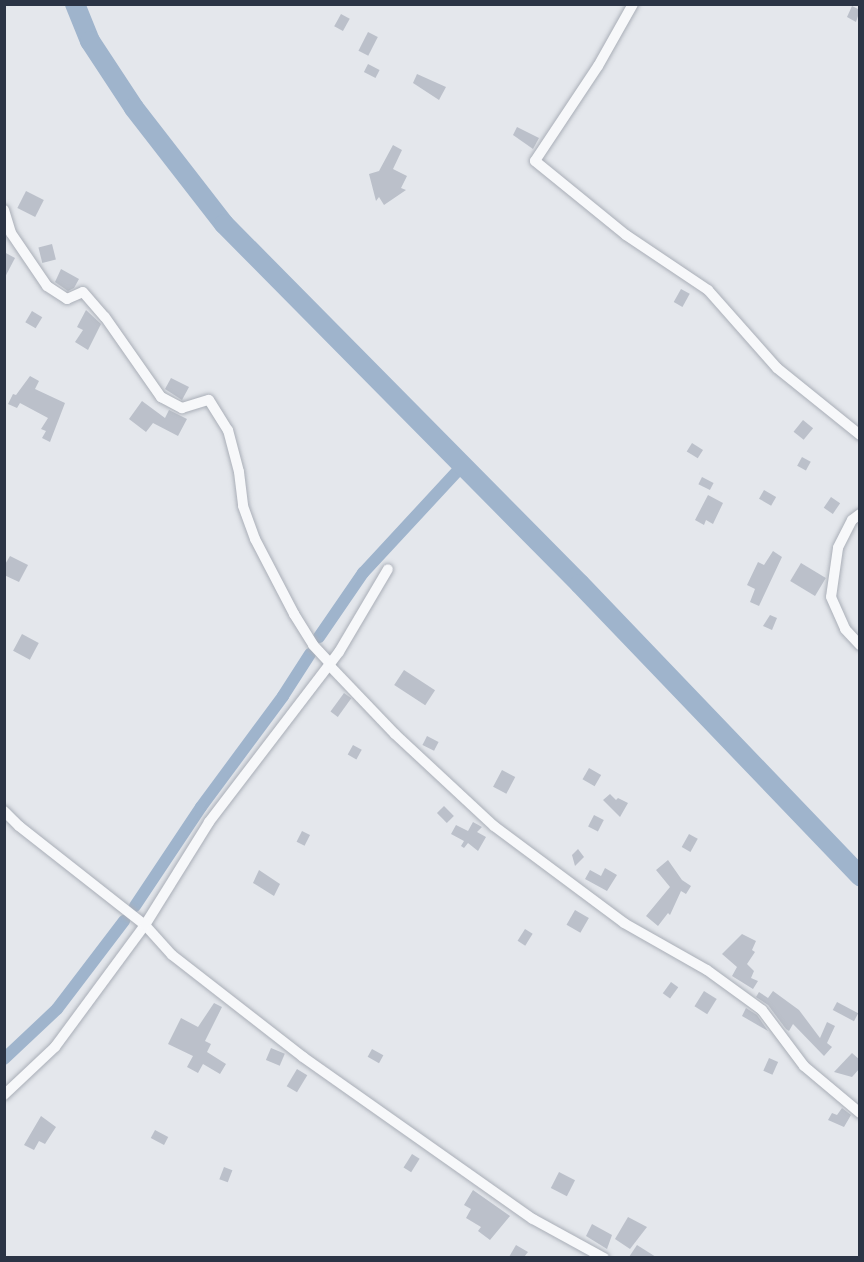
<!DOCTYPE html>
<html>
<head>
<meta charset="utf-8">
<style>
	body { margin:0 }
	#map { position:relative; width:864px; height:1262px; overflow:hidden; background:#e4e7ec; font-family:"Titillium Web",sans-serif }
	div>[style] { position:absolute }
	.canal>* { height:12px; margin:-6px; padding:0 6px; transform-origin:6px; border-radius:6px; background:#9fb4cc }
	.river>* { height:20px; margin:-10px; padding:0 10px; transform-origin:10px; border-radius:10px; background:#9fb4cc }
	.building>* { inset:0; background:#bbc0ca; transform-origin:0 0 }
	.roads { filter:drop-shadow(0 0 2px #a9aeb7) drop-shadow(0 0 2px #a9aeb7) }
	.minor>* { height:10px; margin:-5px; padding:0 5px; transform-origin:5px; border-radius:5px; background:#f7f8fa }
	span { translate:-50% -50%; white-space:nowrap; text-align:center; line-height:1.15; -webkit-text-stroke:5px #f4f6f9; paint-order:stroke }
	.frame { position:absolute; inset:0; border:6px solid #2b3445; pointer-events:none }
</style>
</head>
<body>
<div id="map">
	<div class="canal">
		<div style="left:319px;top:637px;width:78px;rotate:-55.5deg"></div>
		<div style="left:363px;top:573px;width:147px;rotate:-47.2deg"></div>
		<div style="left:135px;top:906px;width:119px;rotate:-56.3deg"></div>
		<div style="left:201px;top:807px;width:138px;rotate:-53.5deg"></div>
		<div style="left:283px;top:696px;width:50px;rotate:-57.3deg"></div>
		<div style="left:4px;top:1059px;width:73px;rotate:-43.3deg"></div>
		<div style="left:57px;top:1009px;width:111px;rotate:-52.7deg"></div>
	</div>
	<div class="river">
		<div style="left:75px;top:4px;width:40px;rotate:68deg"></div>
		<div style="left:90px;top:41px;width:80px;rotate:56.7deg"></div>
		<div style="left:134px;top:108px;width:147px;rotate:52.2deg"></div>
		<div style="left:224px;top:224px;width:506px;rotate:45.32deg"></div>
		<div style="left:580px;top:584px;width:405px;rotate:46.2deg"></div>
	</div>
	<div class="building">
		<div style="clip-path:polygon(852px 6px,860px 10px,856px 22px,847px 17px)"></div>
		<div style="left:341px;top:14px;width:10px;height:14px;rotate:29deg"></div>
		<div style="left:368px;top:32px;width:11px;height:21px;rotate:27deg"></div>
		<div style="left:368px;top:64px;width:13px;height:9px;rotate:27deg"></div>
		<div style="clip-path:polygon(417px 74px,446px 87px,439px 100px,413px 83px)"></div>
		<div style="clip-path:polygon(517px 127px,539px 138px,533px 149px,513px 135px)"></div>
		<div style="clip-path:polygon(393px 145px,402px 150px,393px 169px,407px 176px,401px 188px,406px 190px,384px 205px,379px 197px,376px 201px,369px 174px,379px 171px)"></div>
		<div style="left:26px;top:191px;width:20px;height:19px;rotate:27deg"></div>
		<div style="left:52px;top:244px;width:16px;height:14px;rotate:76deg"></div>
		<div style="clip-path:polygon(4px 252px,15px 258px,4px 279px)"></div>
		<div style="clip-path:polygon(61px 269px,79px 279px,74px 288px,68px 291px,55px 282px)"></div>
		<div style="left:681px;top:289px;width:10px;height:15px;rotate:29deg"></div>
		<div style="clip-path:polygon(86px 310px,101px 324px,88px 350px,75px 342px,83px 330px,77px 327px)"></div>
		<div style="left:32px;top:311px;width:12px;height:13px;rotate:31deg"></div>
		<div style="clip-path:polygon(30px 376px,39px 381px,35px 389px,65px 403px,50px 442px,42px 438px,46px 431px,41px 429px,48px 418px,20px 403px,17px 408px,8px 404px,13px 394px,16px 395px)"></div>
		<div style="clip-path:polygon(171px 378px,189px 387px,182px 400px,165px 389px)"></div>
		<div style="clip-path:polygon(142px 401px,165px 418px,169px 410px,187px 419px,178px 436px,153px 423px,146px 432px,129px 419px)"></div>
		<div style="left:803px;top:420px;width:13px;height:15px;rotate:39deg"></div>
		<div style="left:692px;top:443px;width:13px;height:10px;rotate:32deg"></div>
		<div style="left:802px;top:457px;width:10px;height:10px;rotate:29deg"></div>
		<div style="left:702px;top:477px;width:13px;height:8px;rotate:27deg"></div>
		<div style="left:764px;top:490px;width:14px;height:10px;rotate:30deg"></div>
		<div style="clip-path:polygon(708px 495px,723px 503px,713px 524px,706px 520px,704px 525px,695px 520px)"></div>
		<div style="left:831px;top:497px;width:11px;height:13px;rotate:34deg"></div>
		<div style="clip-path:polygon(773px 551px,782px 557px,759px 606px,750px 602px,755px 589px,747px 585px,758px 562px,764px 565px)"></div>
		<div style="clip-path:polygon(10px 556px,28px 565px,19px 582px,4px 575px,4px 566px)"></div>
		<div style="left:801px;top:563px;width:29px;height:21px;rotate:31deg"></div>
		<div style="clip-path:polygon(770px 615px,777px 618px,772px 630px,763px 626px)"></div>
		<div style="left:22px;top:634px;width:19px;height:19px;rotate:28deg"></div>
		<div style="left:404px;top:670px;width:37px;height:18px;rotate:33deg"></div>
		<div style="left:344px;top:693px;width:9px;height:23px;rotate:36deg"></div>
		<div style="left:427px;top:736px;width:13px;height:10px;rotate:27deg"></div>
		<div style="left:353px;top:745px;width:10px;height:11px;rotate:29deg"></div>
		<div style="left:589px;top:768px;width:14px;height:13px;rotate:30deg"></div>
		<div style="left:502px;top:770px;width:15px;height:19px;rotate:28deg"></div>
		<div style="clip-path:polygon(610px 794px,616px 800px,618px 798px,628px 803px,620px 817px,603px 800px)"></div>
		<div style="left:444px;top:806px;width:14px;height:10px;rotate:45deg"></div>
		<div style="left:594px;top:815px;width:11px;height:13px;rotate:27deg"></div>
		<div style="clip-path:polygon(473px 822px,482px 827px,477px 832px,486px 837px,478px 851px,468px 843px,464px 848px,461px 846px,464px 841px,451px 834px,456px 825px,468px 831px)"></div>
		<div style="left:302px;top:831px;width:9px;height:12px;rotate:27deg"></div>
		<div style="left:689px;top:834px;width:10px;height:15px;rotate:29deg"></div>
		<div style="clip-path:polygon(578px 849px,584px 857px,575px 866px,572px 855px)"></div>
		<div style="clip-path:polygon(668px 860px,682px 880px,691px 886px,686px 894px,681px 891px,670px 915px,668px 913px,658px 926px,646px 916px,670px 887px,656px 870px)"></div>
		<div style="clip-path:polygon(605px 868px,617px 875px,607px 891px,585px 879px,590px 870px,601px 876px)"></div>
		<div style="clip-path:polygon(259px 870px,280px 884px,274px 896px,253px 883px)"></div>
		<div style="left:575px;top:910px;width:16px;height:17px;rotate:30deg"></div>
		<div style="left:525px;top:929px;width:9px;height:14px;rotate:32deg"></div>
		<div style="clip-path:polygon(742px 934px,756px 941px,752px 950px,755px 952px,747px 964px,754px 971px,751px 978px,758px 981px,753px 989px,732px 976px,737px 967px,722px 954px)"></div>
		<div style="left:671px;top:982px;width:9px;height:14px;rotate:36deg"></div>
		<div style="left:704px;top:991px;width:15px;height:18px;rotate:32deg"></div>
		<div style="clip-path:polygon(773px 991px,799px 1010px,820px 1038px,827px 1022px,835px 1026px,827px 1043px,832px 1047px,824px 1056px,793px 1024px,789px 1031px,786px 1029px,768px 1005px,756px 997px,759px 992px,768px 998px)"></div>
		<div style="left:837px;top:1002px;width:24px;height:9px;rotate:28deg"></div>
		<div style="clip-path:polygon(214px 1003px,222px 1007px,205px 1041px,211px 1044px,207px 1052px,226px 1064px,220px 1074px,203px 1064px,198px 1073px,187px 1067px,193px 1056px,168px 1044px,181px 1018px,198px 1027px)"></div>
		<div style="clip-path:polygon(746px 1008px,757px 1015px,768px 1031px,742px 1016px)"></div>
		<div style="left:271px;top:1048px;width:15px;height:13px;rotate:23deg"></div>
		<div style="left:372px;top:1049px;width:13px;height:9px;rotate:29deg"></div>
		<div style="clip-path:polygon(852px 1053px,860px 1060px,860px 1068px,852px 1077px,834px 1072px)"></div>
		<div style="left:769px;top:1058px;width:10px;height:14px;rotate:24deg"></div>
		<div style="left:297px;top:1069px;width:12px;height:20px;rotate:31deg"></div>
		<div style="clip-path:polygon(842px 1108px,851px 1115px,844px 1127px,828px 1120px,832px 1113px,837px 1115px)"></div>
		<div style="clip-path:polygon(41px 1116px,56px 1127px,45px 1144px,39px 1141px,34px 1150px,24px 1145px)"></div>
		<div style="left:155px;top:1130px;width:15px;height:9px;rotate:28deg"></div>
		<div style="left:412px;top:1154px;width:9px;height:16px;rotate:32deg"></div>
		<div style="left:224px;top:1167px;width:9px;height:13px;rotate:21deg"></div>
		<div style="left:559px;top:1172px;width:18px;height:18px;rotate:27deg"></div>
		<div style="clip-path:polygon(473px 1190px,510px 1216px,490px 1240px,478px 1231px,481px 1227px,466px 1218px,471px 1209px,464px 1205px)"></div>
		<div style="clip-path:polygon(628px 1217px,647px 1227px,630px 1249px,615px 1239px)"></div>
		<div style="clip-path:polygon(592px 1224px,612px 1235px,607px 1249px,586px 1236px)"></div>
		<div style="clip-path:polygon(516px 1245px,528px 1252px,524px 1257px,509px 1257px)"></div>
		<div style="clip-path:polygon(637px 1245px,656px 1257px,629px 1257px)"></div>
	</div>
	<div class="roads">
		<div class="minor">
			<div style="left:633px;top:4px;width:71px;rotate:119.4deg"></div>
			<div style="left:598px;top:66px;width:114px;rotate:123.6deg"></div>
			<div style="left:535px;top:161px;width:117px;rotate:39.1deg"></div>
			<div style="left:626px;top:235px;width:99px;rotate:33.9deg"></div>
			<div style="left:708px;top:290px;width:104px;rotate:48.5deg"></div>
			<div style="left:777px;top:368px;width:107px;rotate:38.9deg"></div>
			<div style="left:4px;top:210px;width:24px;rotate:73deg"></div>
			<div style="left:11px;top:233px;width:64px;rotate:55.8deg"></div>
			<div style="left:47px;top:286px;width:24px;rotate:33deg"></div>
			<div style="left:67px;top:299px;width:17px;rotate:-24deg"></div>
			<div style="left:83px;top:292px;width:33px;rotate:49deg"></div>
			<div style="left:105px;top:317px;width:98px;rotate:55deg"></div>
			<div style="left:161px;top:397px;width:24px;rotate:28deg"></div>
			<div style="left:182px;top:408px;width:28px;rotate:-17deg"></div>
			<div style="left:209px;top:400px;width:36px;rotate:58deg"></div>
			<div style="left:228px;top:430px;width:43px;rotate:75.3deg"></div>
			<div style="left:239px;top:472px;width:34px;rotate:83deg"></div>
			<div style="left:243px;top:506px;width:35px;rotate:70deg"></div>
			<div style="left:255px;top:539px;width:85px;rotate:62.5deg"></div>
			<div style="left:294px;top:614px;width:36px;rotate:58deg"></div>
			<div style="left:313px;top:645px;width:25px;rotate:47deg"></div>
			<div style="left:860px;top:514px;width:10px;rotate:143deg"></div>
			<div style="left:852px;top:520px;width:31px;rotate:117deg"></div>
			<div style="left:838px;top:548px;width:49px;rotate:98.1deg"></div>
			<div style="left:831px;top:597px;width:35px;rotate:66deg"></div>
			<div style="left:845px;top:629px;width:22px;rotate:47deg"></div>
			<div style="left:329px;top:665px;width:95px;rotate:46.3deg"></div>
			<div style="left:395px;top:734px;width:135px;rotate:42.9deg"></div>
			<div style="left:494px;top:826px;width:162px;rotate:36.7deg"></div>
			<div style="left:624px;top:923px;width:95px;rotate:29.5deg"></div>
			<div style="left:707px;top:970px;width:68px;rotate:36deg"></div>
			<div style="left:762px;top:1010px;width:70px;rotate:53.1deg"></div>
			<div style="left:804px;top:1066px;width:73px;rotate:40deg"></div>
			<div style="left:4px;top:811px;width:21px;rotate:45deg"></div>
			<div style="left:19px;top:826px;width:160px;rotate:38.2deg"></div>
			<div style="left:145px;top:925px;width:40px;rotate:48deg"></div>
			<div style="left:172px;top:955px;width:166px;rotate:37.9deg"></div>
			<div style="left:303px;top:1057px;width:281px;rotate:35.2deg"></div>
			<div style="left:533px;top:1219px;width:81px;rotate:28.8deg"></div>
			<div style="left:4px;top:1095px;width:70px;rotate:-43.3deg"></div>
			<div style="left:55px;top:1047px;width:152px;rotate:-53.6deg"></div>
			<div style="left:145px;top:925px;width:121px;rotate:-58.1deg"></div>
			<div style="left:209px;top:822px;width:214px;rotate:-52.6deg"></div>
			<div style="left:339px;top:652px;width:96px;rotate:-59.4deg"></div>
		</div>
	</div>
	<div class="frame"></div>
</div>
</body>
</html>
